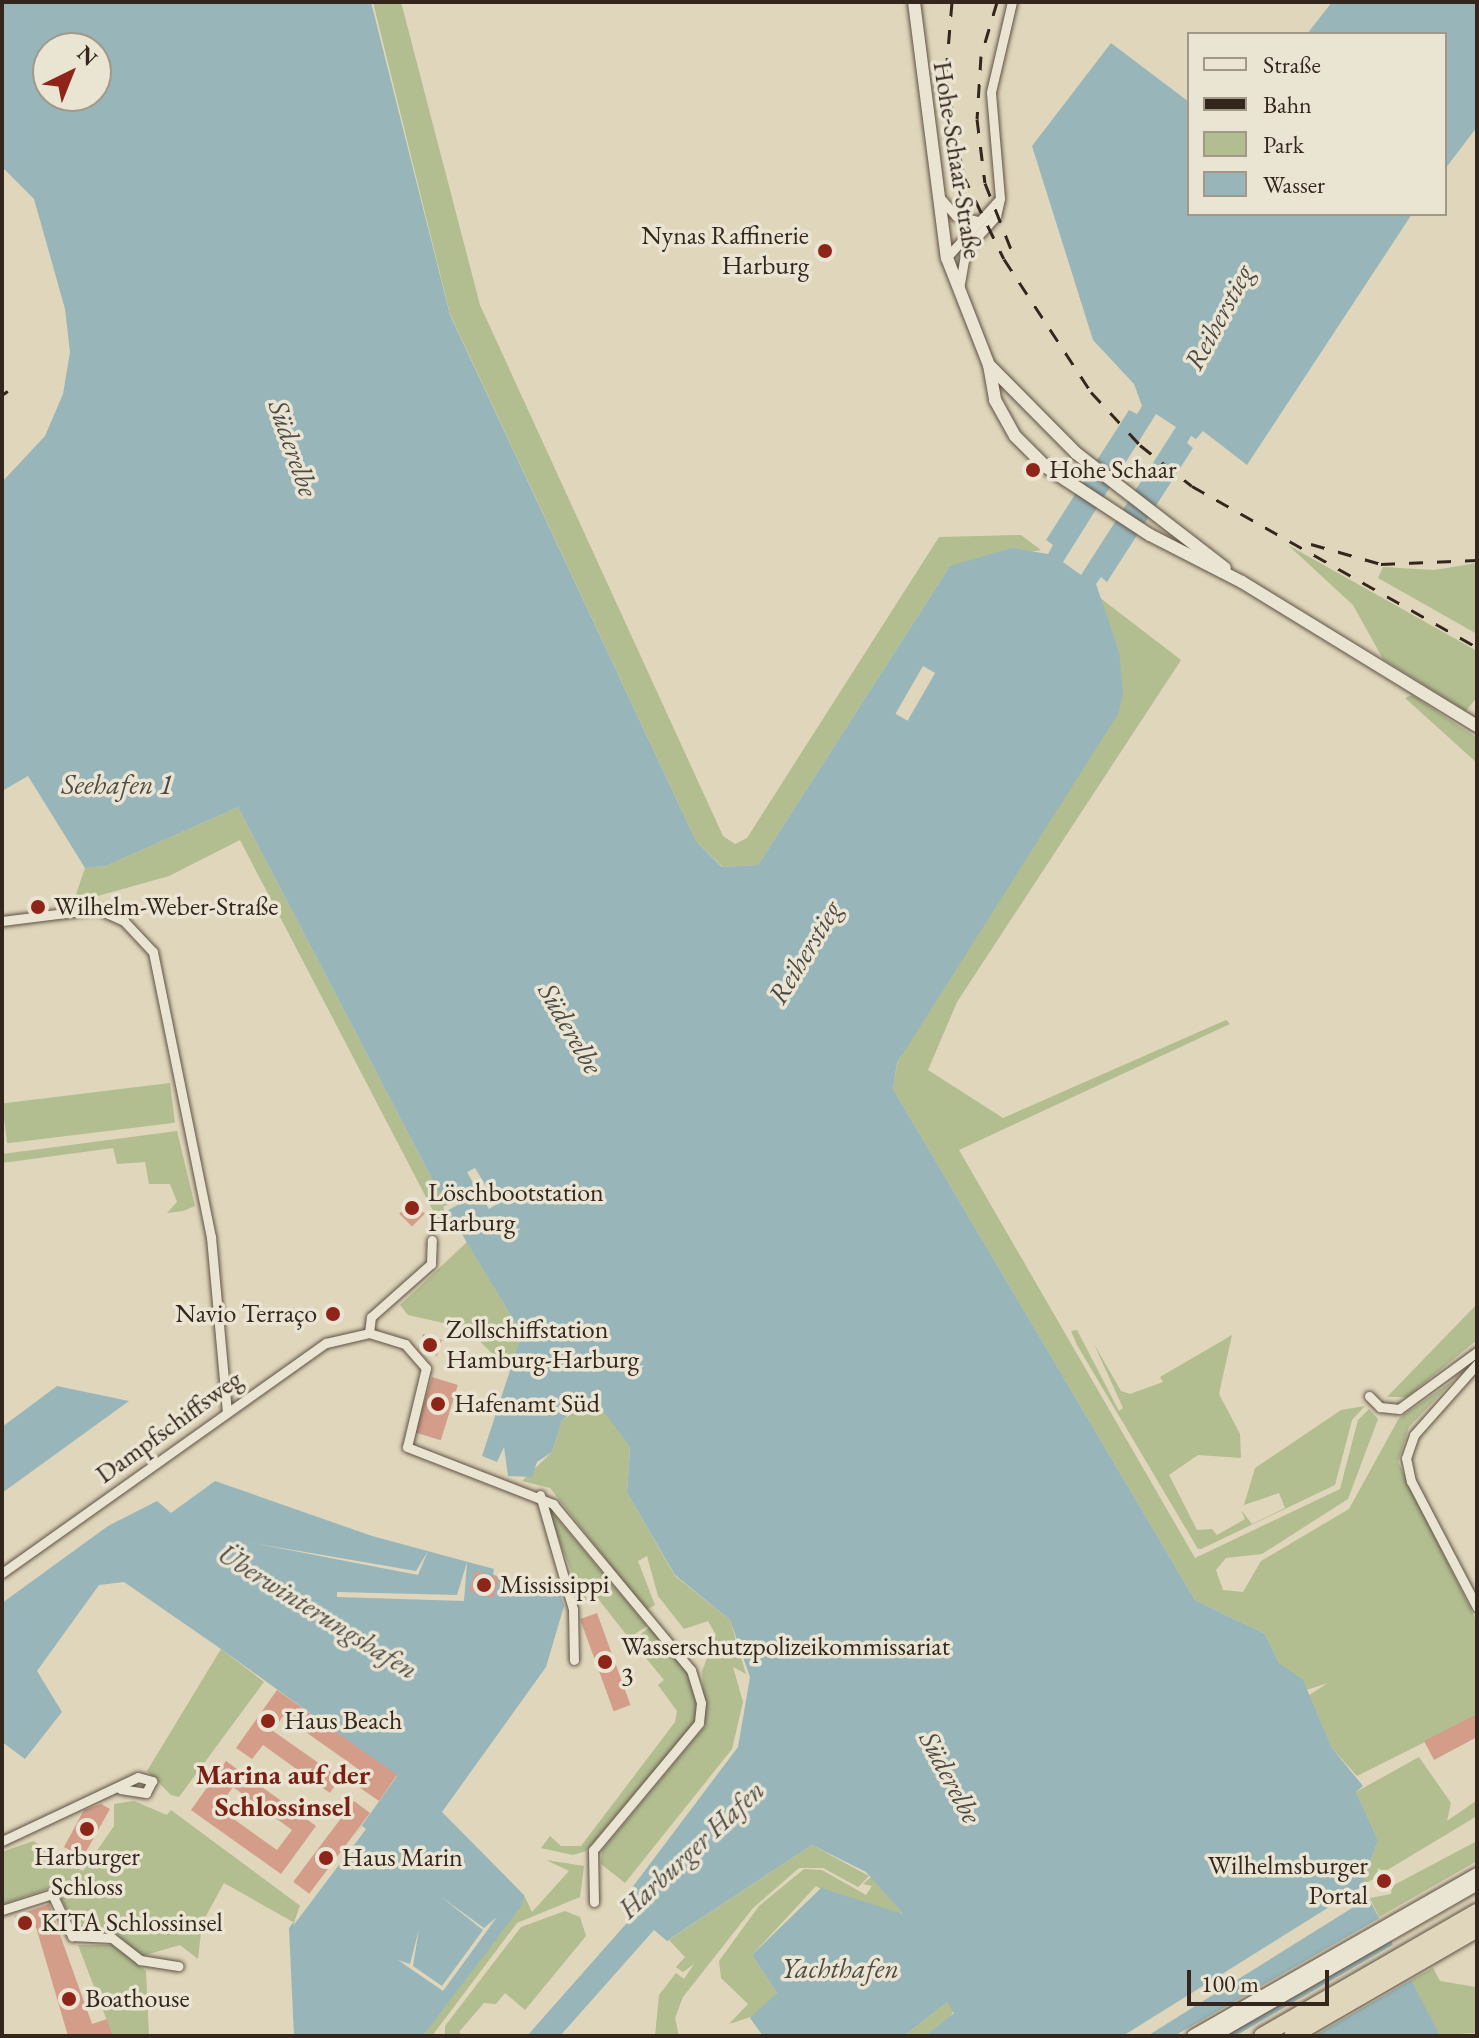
<!DOCTYPE html>
<html>
<head>
<meta charset="utf-8">
<style>
	body { margin:0 }
	#map { position:relative; width:1479px; height:2038px; overflow:hidden; background:#dfd6bb; font-family:"EB Garamond",serif }
	div>[style] { position:absolute }
	.green>* { inset:0; background:#b2bd90; transform-origin:0 0 }
	.water>* { inset:0; background:#98b6ba }
	.pier>* { inset:0; background:#dfd6bb; transform-origin:0 0 }
	.building>* { inset:0; background:#d39d8a; transform-origin:0 0 }
	.roads { filter:drop-shadow(0 0 2px #5f5144) drop-shadow(0 0 2px #5f5144) }
	.minor>* { height:9px; margin:-4.5px; padding:0 4.5px; transform-origin:4.5px; border-radius:4.5px; background:#eae4d3 }
	.secondary>* { height:12px; margin:-6px; padding:0 6px; transform-origin:6px; border-radius:6px; background:#eae4d3 }
	.trunk>* { height:16px; margin:-8px; padding:0 8px; transform-origin:8px; border-radius:8px; background:#dfd6bb }
	.rail>* { height:3px; margin-top:-1.5px; transform-origin:0; background:repeating-linear-gradient(90deg,#34251d 0 14px,transparent 0 28px) }
	.dots>* { width:22px; height:22px; translate:-50% -50%; box-sizing:border-box; border:4px solid #eae4d3; border-radius:50% }
	span { translate:-50% -50%; white-space:nowrap; text-align:center; line-height:1.15; -webkit-text-stroke:7px #eae4d3; paint-order:stroke }
	.street-label { font-size:26px; color:#34251d }
	.poi-label { font-size:26px; color:#34251d }
	.right { translate:-100% -50%; text-align:right }
	.left { translate:0 -50%; text-align:left }
	.water-label { font-size:28px; color:#4d4944; font-style:italic }
	.neighbourhood-label { font-size:28px; color:#7a1f14; font-weight:700 }
	.frame { position:absolute; inset:0; border:4px solid #34251d; pointer-events:none }
	.legend { position:absolute; left:1187px; top:32px; width:260px; height:184px; box-sizing:border-box; background:#eae4d3; border:2px solid #a1988a; margin:0; padding:10px 14px; list-style:none; font-size:24px; color:#34251d }
	.legend li { display:flex; align-items:center; gap:16px; height:40px }
	.legend b { width:40px; border:2px solid #a1988a }
	.north { position:absolute; left:32px; top:32px; width:80px; height:80px; box-sizing:border-box; background:#eae4d3; border:2px solid #a1988a; border-radius:50%; rotate:43deg; font-size:22px; font-weight:700; line-height:32px; text-align:center; color:#34251d }
	.north::after { content:''; display:block; margin:auto; width:28px; height:36px; background:#8f2418; clip-path:polygon(50% 0,100% 100%,50% 72%,0 100%) }
	.scale { position:absolute; left:1187px; top:1970px; width:142px; height:36px; box-sizing:border-box; border:4px solid #34251d; border-top:0; padding-left:10px; font-size:24px; line-height:28px; white-space:nowrap; color:#34251d; -webkit-text-stroke:6px #eae4d3; paint-order:stroke }
</style>
</head>
<body>
<div id="map">
	<div class="green">
		<div style="clip-path:polygon(373px 2px,401px 2px,480px 305px,723px 836px,735px 844px,747px 838px,939px 537px,1021px 535px,1041px 550px,950px 566px,758px 865px,723px 867px,696px 841px,450px 314px)"></div>
		<div style="clip-path:polygon(1288px 545px,1477px 651px,1477px 697px,1466px 711px,1383px 659px,1353px 605px)"></div>
		<div style="clip-path:polygon(1477px 563px,1477px 634px,1378px 578px,1383px 567px,1434px 570px)"></div>
		<div style="clip-path:polygon(1099px 597px,1181px 660px,957px 1002px,928px 1070px,1003px 1118px,1226px 1020px,1230px 1024px,959px 1150px,1195px 1558px,1340px 1489px,1358px 1420px,1369px 1409px,1378px 1419px,1348px 1499px,1262px 1554px,1226px 1558px,1216px 1570px,1223px 1590px,1243px 1592px,1261px 1561px,1349px 1509px,1399px 1418px,1454px 1380px,1409px 1427px,1398px 1462px,1477px 1622px,1477px 1716px,1357px 1776px,1332px 1748px,1309px 1695px,1328px 1683px,1306px 1690px,1279px 1663px,1265px 1634px,1195px 1600px,893px 1089px,897px 1064px,1119px 651px)"></div>
		<div style="clip-path:polygon(1412px 695px,1477px 738px,1477px 763px,1405px 698px)"></div>
		<div style="clip-path:polygon(238px 807px,454px 1221px,442px 1228px,240px 840px,169px 876px,73px 903px,85px 868px,106px 866px)"></div>
		<div style="left:170px;top:1083px;width:40px;height:169px;rotate:83deg"></div>
		<div style="clip-path:polygon(177px 1131px,195px 1206px,183px 1211px,167px 1213px,177px 1202px,170px 1184px,149px 1184px,145px 1162px,117px 1164px,113px 1148px,2px 1163px,2px 1154px)"></div>
		<div style="clip-path:polygon(467px 1242px,522px 1334px,513px 1365px,498px 1359px,466px 1328px,408px 1315px,400px 1305px)"></div>
		<div style="clip-path:polygon(1477px 1304px,1477px 1340px,1407px 1397px,1387px 1397px)"></div>
		<div style="clip-path:polygon(1077px 1330px,1119px 1411px,1123px 1408px,1094px 1344px,1121px 1391px,1130px 1394px,1163px 1382px,1160px 1377px,1232px 1335px,1219px 1394px,1240px 1434px,1241px 1458px,1198px 1455px,1169px 1475px,1197px 1530px,1212px 1529px,1217px 1535px,1245px 1519px,1241px 1510px,1252px 1524px,1285px 1508px,1279px 1493px,1244px 1505px,1255px 1468px,1341px 1410px,1365px 1406px,1352px 1420px,1335px 1485px,1201px 1549px,1198px 1549px,1077px 1345px,1071px 1331px)"></div>
		<div style="clip-path:polygon(590px 1399px,604px 1407px,630px 1446px,627px 1493px,675px 1576px,730px 1620px,746px 1674px,733px 1667px,743px 1702px,732px 1749px,625px 1883px,601px 1864px,602px 1850px,705px 1726px,702px 1671px,716px 1635px,708px 1621px,684px 1629px,658px 1596px,647px 1556px,638px 1561px,655px 1605px,646px 1610px,550px 1488px,522px 1481px,552px 1452px,562px 1421px)"></div>
		<div style="clip-path:polygon(545px 1504px,647px 1626px,629px 1638px,591px 1590px,584px 1592px,587px 1600px,576px 1601px,581px 1596px)"></div>
		<div style="clip-path:polygon(650px 1627px,689px 1673px,698px 1709px,694px 1724px,586px 1851px,573px 1855px,541px 1848px,550px 1836px,561px 1846px,581px 1846px,675px 1722px,677px 1711px,658px 1685px,664px 1680px,632px 1641px)"></div>
		<div style="clip-path:polygon(221px 1649px,264px 1682px,179px 1797px,171px 1795px,147px 1771px)"></div>
		<div style="clip-path:polygon(1419px 1757px,1451px 1803px,1447px 1821px,1477px 1800px,1477px 1816px,1384px 1872px,1378px 1868px,1377px 1877px,1362px 1885px,1378px 1840px,1356px 1792px)"></div>
		<div style="clip-path:polygon(134px 1801px,167px 1815px,171px 1810px,303px 1908px,293px 1922px,224px 1883px,202px 1923px,198px 1959px,180px 1945px,142px 1956px,114px 1932px,80px 1932px,54px 1887px,2px 1904px,2px 1852px,33px 1841px,83px 1871px,114px 1826px,114px 1804px)"></div>
		<div style="clip-path:polygon(1477px 1841px,1477px 1861px,1379px 1917px,1370px 1898px,1391px 1894px,1392px 1886px)"></div>
		<div style="clip-path:polygon(812px 1845px,869px 1876px,858px 1887px,823px 1868px,799px 1868px,753px 1908px,683px 1997px,675px 2018px,679px 2036px,655px 2036px,659px 1995px,676px 1973px,684px 1979px,694px 1964px,683px 1972px,676px 1967px,685px 1957px,669px 1940px)"></div>
		<div style="clip-path:polygon(546px 1860px,584px 1866px,580px 1897px,517px 1923px,432px 2036px,423px 2036px,524px 1895px,532px 1912px,569px 1871px)"></div>
		<div style="clip-path:polygon(804px 1869px,822px 1870px,866px 1895px,872px 1886px,863px 1884px,871px 1877px,903px 1914px,848px 1906px,816px 1886px,752px 1955px,777px 1993px,757px 2015px,729px 2024px,748px 2004px,721px 1978px,719px 1961px,759px 1906px)"></div>
		<div style="clip-path:polygon(565px 1911px,580px 1917px,586px 1936px,525px 2010px,505px 1993px,496px 2004px,484px 2003px,459px 2032px,463px 2036px,445px 2036px,445px 2026px,521px 1927px)"></div>
		<div style="clip-path:polygon(78px 1945px,113px 1945px,146px 1971px,149px 2036px,113px 2036px)"></div>
		<div style="clip-path:polygon(1433px 1968px,1440px 1981px,1476px 1987px,1477px 2033px,1439px 2035px,1409px 1981px)"></div>
		<div style="clip-path:polygon(947px 2002px,955px 2008px,950px 2017px,925px 2036px,904px 2036px)"></div>
	</div>
	<div class="water">
		<div style="clip-path:polygon(evenodd,2px 2px,371px 2px,450px 315px,696px 841px,722px 867px,758px 865px,950px 566px,1012px 548px,1048px 554px,1053px 545px,1046px 540px,1129px 410px,1137px 414px,1142px 406px,1134px 384px,1093px 340px,1032px 146px,1111px 43px,1189px 102px,1189px 214px,1412px 214px,1247px 465px,1203px 431px,1196px 439px,1191px 436px,1187px 443px,1193px 448px,1107px 582px,1101px 577px,1096px 584px,1119px 651px,1123px 693px,1118px 714px,897px 1063px,893px 1089px,1195px 1600px,1265px 1634px,1279px 1663px,1303px 1680px,1332px 1748px,1363px 1786px,1356px 1792px,1378px 1840px,1362px 1885px,1440px 2036px,925px 2036px,954px 2013px,947px 2002px,904px 2036px,763px 2036px,750px 2018px,777px 1993px,752px 1955px,821px 1888px,903px 1914px,866px 1872px,812px 1845px,667px 1941px,654px 1930px,560px 2036px,527px 2036px,633px 1916px,628px 1893px,738px 1747px,750px 1677px,730px 1620px,675px 1575px,627px 1493px,630px 1447px,596px 1401px,582px 1402px,562px 1421px,552px 1452px,537px 1462px,532px 1477px,508px 1476px,504px 1447px,497px 1462px,482px 1456px,522px 1334px,454px 1221px,238px 807px,106px 866px,85px 868px,28px 776px,2px 791px,2px 482px,45px 436px,63px 394px,70px 352px,65px 309px,34px 199px,2px 167px,2px 2px,48px 48px,96px 48px,96px 96px,48px 96px,48px 48px,2px 2px,1156px 414px,1176px 427px,1081px 575px,1063px 562px,1156px 414px)"></div>
		<div style="clip-path:polygon(1332px 2px,1477px 2px,1477px 127px,1445px 169px,1445px 34px,1307px 34px)"></div>
		<div style="clip-path:polygon(57px 1386px,129px 1401px,2px 1493px,2px 1427px)"></div>
		<div style="clip-path:polygon(215px 1481px,372px 1536px,494px 1569px,493px 1574px,518px 1588px,561px 1596px,564px 1606px,546px 1667px,442px 1812px,524px 1895px,522px 1905px,423px 2036px,294px 2036px,289px 1928px,397px 1776px,221px 1649px,124px 1582px,99px 1585px,37px 1671px,62px 1712px,25px 1759px,2px 1742px,2px 1603px,108px 1526px,157px 1501px,171px 1513px)"></div>
	</div>
	<div class="pier">
		<div style="left:923px;top:666px;width:14px;height:55px;rotate:30deg"></div>
		<div style="clip-path:polygon(475px 1168px,497px 1204px,489px 1209px,479px 1193px,445px 1212px,443px 1207px,476px 1188px,467px 1172px)"></div>
		<div style="clip-path:polygon(247px 1542px,416px 1571px,428px 1551px,418px 1575px)"></div>
		<div style="clip-path:polygon(467px 1562px,464px 1601px,337px 1597px,337px 1592px,457px 1595px)"></div>
		<div style="clip-path:polygon(362px 1826px,366px 1829px,293px 1926px,299px 1908px)"></div>
		<div style="left:1366px;top:1884px;width:13px;height:305px;rotate:58deg"></div>
		<div style="clip-path:polygon(440px 1896px,484px 1928px,497px 1917px,443px 1991px,398px 1960px,410px 1964px,419px 1929px,413px 1966px,442px 1986px,483px 1930px)"></div>
		<div style="clip-path:polygon(1383px 1916px,1394px 1939px,1224px 2036px,1174px 2036px)"></div>
		<div style="clip-path:polygon(1396px 1943px,1413px 1979px,1314px 2036px,1235px 2036px)"></div>
	</div>
	<div class="building">
		<div style="left:412px;top:1201px;width:18px;height:18px;rotate:45deg"></div>
		<div style="clip-path:polygon(423px 1334px,442px 1340px,437px 1356px,419px 1348px)"></div>
		<div style="left:432px;top:1377px;width:27px;height:58px;rotate:17deg"></div>
		<div style="left:475px;top:1571px;width:25px;height:21px;rotate:16deg"></div>
		<div style="left:597px;top:1613px;width:98px;height:18px;rotate:70deg"></div>
		<div style="clip-path:polygon(277px 1690px,397px 1775px,379px 1801px,353px 1783px,361px 1771px,283px 1716px,273px 1731px,340px 1778px,330px 1793px,263px 1745px,252px 1759px,236px 1748px)"></div>
		<div style="clip-path:polygon(1477px 1714px,1477px 1737px,1434px 1760px,1424px 1741px)"></div>
		<div style="clip-path:polygon(evenodd,226px 1761px,316px 1826px,281px 1874px,191px 1810px,226px 1761px,233px 1787px,292px 1830px,277px 1850px,218px 1808px,233px 1787px)"></div>
		<div style="left:354px;top:1801px;width:20px;height:101px;rotate:37deg"></div>
		<div style="clip-path:polygon(101px 1804px,110px 1809px,83px 1857px,64px 1847px,84px 1810px)"></div>
		<div style="clip-path:polygon(49px 1904px,92px 2024px,107px 2019px,113px 2036px,68px 2036px,36px 1927px,21px 1932px,15px 1916px)"></div>
	</div>
	<div class="roads">
		<div class="minor">
			<div style="left:942px;top:200px;width:21px;rotate:49deg"></div>
			<div style="left:956px;top:216px;width:23px;rotate:13deg"></div>
			<div style="left:947px;top:257px;width:76px;rotate:-47.7deg"></div>
			<div style="left:959px;top:289px;width:41px;rotate:-80.1deg"></div>
			<div style="left:966px;top:249px;width:45px;rotate:-47.7deg"></div>
			<div style="left:996px;top:216px;width:18px;rotate:-77deg"></div>
			<div style="left:1000px;top:198px;width:106px;rotate:-94.9deg"></div>
			<div style="left:991px;top:92px;width:92px;rotate:-76.9deg"></div>
			<div style="left:2px;top:921px;width:96px;rotate:-7.2deg"></div>
			<div style="left:97px;top:909px;width:30px;rotate:24deg"></div>
			<div style="left:124px;top:921px;width:42px;rotate:46.9deg"></div>
			<div style="left:153px;top:952px;width:291px;rotate:78.5deg"></div>
			<div style="left:211px;top:1237px;width:176px;rotate:84.8deg"></div>
			<div style="left:369px;top:1333px;width:16px;rotate:-83deg"></div>
			<div style="left:371px;top:1317px;width:80px;rotate:-41.5deg"></div>
			<div style="left:431px;top:1264px;width:24px;rotate:-88deg"></div>
			<div style="left:1477px;top:1364px;width:95px;rotate:131.6deg"></div>
			<div style="left:1414px;top:1435px;width:24px;rotate:109deg"></div>
			<div style="left:1406px;top:1458px;width:24px;rotate:78deg"></div>
			<div style="left:1411px;top:1481px;width:142px;rotate:62.4deg"></div>
			<div style="left:1369px;top:1396px;width:16px;rotate:45deg"></div>
			<div style="left:1380px;top:1407px;width:19px;rotate:6deg"></div>
			<div style="left:1399px;top:1409px;width:97px;rotate:-36.2deg"></div>
			<div style="left:540px;top:1495px;width:119px;rotate:73.9deg"></div>
			<div style="left:573px;top:1609px;width:51px;rotate:88.9deg"></div>
			<div style="left:2px;top:1573px;width:397px;rotate:-35.4deg"></div>
			<div style="left:326px;top:1343px;width:44px;rotate:-13.1deg"></div>
			<div style="left:369px;top:1333px;width:38px;rotate:17deg"></div>
			<div style="left:405px;top:1344px;width:32px;rotate:49deg"></div>
			<div style="left:426px;top:1368px;width:81px;rotate:103.5deg"></div>
			<div style="left:407px;top:1447px;width:157px;rotate:21.3deg"></div>
			<div style="left:553px;top:1504px;width:216px;rotate:50.3deg"></div>
			<div style="left:691px;top:1670px;width:34px;rotate:73deg"></div>
			<div style="left:701px;top:1703px;width:20px;rotate:96deg"></div>
			<div style="left:699px;top:1723px;width:165px;rotate:129.8deg"></div>
			<div style="left:593px;top:1850px;width:52px;rotate:88.9deg"></div>
			<div style="left:2px;top:1841px;width:150px;rotate:-25.2deg"></div>
			<div style="left:138px;top:1777px;width:15px;rotate:16deg"></div>
			<div style="left:152px;top:1781px;width:13px;rotate:117deg"></div>
			<div style="left:146px;top:1793px;width:26px;rotate:-171deg"></div>
			<div style="left:2px;top:1910px;width:52px;rotate:-17.7deg"></div>
			<div style="left:52px;top:1894px;width:47px;rotate:64.5deg"></div>
			<div style="left:72px;top:1936px;width:40px;rotate:2.9deg"></div>
			<div style="left:112px;top:1938px;width:36px;rotate:38deg"></div>
			<div style="left:140px;top:1960px;width:39px;rotate:9deg"></div>
		</div>
		<div class="secondary">
			<div style="left:914px;top:2px;width:258px;rotate:82.7deg"></div>
			<div style="left:947px;top:258px;width:115px;rotate:68.6deg"></div>
			<div style="left:989px;top:365px;width:36px;rotate:80deg"></div>
			<div style="left:995px;top:400px;width:41px;rotate:60.9deg"></div>
			<div style="left:1015px;top:436px;width:44px;rotate:45deg"></div>
			<div style="left:1046px;top:467px;width:124px;rotate:33.2deg"></div>
			<div style="left:1150px;top:535px;width:103px;rotate:27.1deg"></div>
			<div style="left:1242px;top:582px;width:276px;rotate:31.5deg"></div>
			<div style="left:989px;top:365px;width:124px;rotate:45.3deg"></div>
			<div style="left:1076px;top:453px;width:188px;rotate:37.7deg"></div>
			<div style="left:1193px;top:2036px;width:327px;rotate:-29.7deg"></div>
			<div style="left:1213px;top:2036px;width:305px;rotate:-29.9deg"></div>
		</div>
		<div class="trunk">
			<div style="left:1262px;top:2036px;width:248px;rotate:-30deg"></div>
			<div style="left:1292px;top:2036px;width:214px;rotate:-30deg"></div>
		</div>
	</div>
	<div class="rail">
		<div style="left:952px;top:2px;width:71px;rotate:94.8deg"></div>
		<div style="left:946px;top:73px;width:103px;rotate:80.5deg"></div>
		<div style="left:963px;top:175px;width:93px;rotate:64deg"></div>
		<div style="left:1004px;top:259px;width:159px;rotate:56.8deg"></div>
		<div style="left:1091px;top:392px;width:72px;rotate:47.2deg"></div>
		<div style="left:1140px;top:445px;width:66px;rotate:38.3deg"></div>
		<div style="left:1192px;top:486px;width:327px;rotate:29.5deg"></div>
		<div style="left:997px;top:2px;width:56px;rotate:106.5deg"></div>
		<div style="left:981px;top:56px;width:63px;rotate:93.6deg"></div>
		<div style="left:977px;top:119px;width:64px;rotate:82.9deg"></div>
		<div style="left:985px;top:183px;width:76px;rotate:68.5deg"></div>
		<div style="left:2px;top:395px;width:7px;rotate:-34deg"></div>
		<div style="left:1311px;top:544px;width:73px;rotate:15.9deg"></div>
		<div style="left:1381px;top:564px;width:96px;rotate:-2.4deg"></div>
	</div>
	<div class="dots">
		<div style="left:825px;top:251px;background:#8f2418"></div>
		<div style="left:1033px;top:470px;background:#8f2418"></div>
		<div style="left:38px;top:907px;background:#8f2418"></div>
		<div style="left:412px;top:1208px;background:#8f2418"></div>
		<div style="left:333px;top:1314px;background:#8f2418"></div>
		<div style="left:430px;top:1345px;background:#8f2418"></div>
		<div style="left:438px;top:1404px;background:#8f2418"></div>
		<div style="left:484px;top:1585px;background:#8f2418"></div>
		<div style="left:605px;top:1662px;background:#8f2418"></div>
		<div style="left:268px;top:1721px;background:#8f2418"></div>
		<div style="left:87px;top:1829px;background:#8f2418"></div>
		<div style="left:326px;top:1858px;background:#8f2418"></div>
		<div style="left:1384px;top:1881px;background:#8f2418"></div>
		<div style="left:25px;top:1923px;background:#8f2418"></div>
		<div style="left:69px;top:1999px;background:#8f2418"></div>
	</div>
	<div class="street-label">
		<span style="left:957px;top:160px;rotate:81deg">Hohe-Schaar-Straße</span>
		<span style="left:169px;top:1427px;rotate:-36deg">Dampfschiffsweg</span>
	</div>
	<div class="poi-label">
		<span class="right" style="left:809px;top:251px">Nynas Raffinerie<br>Harburg</span>
		<span class="left" style="left:1049px;top:470px">Hohe Schaar</span>
		<span class="left" style="left:54px;top:907px">Wilhelm-Weber-Straße</span>
		<span class="left" style="left:428px;top:1208px">Löschbootstation<br>Harburg</span>
		<span class="right" style="left:317px;top:1314px">Navio Terraço</span>
		<span class="left" style="left:446px;top:1345px">Zollschiffstation<br>Hamburg-Harburg</span>
		<span class="left" style="left:454px;top:1404px">Hafenamt Süd</span>
		<span class="left" style="left:500px;top:1585px">Mississippi</span>
		<span class="left" style="left:621px;top:1662px">Wasserschutzpolizeikommissariat<br>3</span>
		<span class="left" style="left:284px;top:1721px">Haus Beach</span>
		<span style="left:87px;top:1872px">Harburger<br>Schloss</span>
		<span class="left" style="left:342px;top:1858px">Haus Marin</span>
		<span class="right" style="left:1368px;top:1881px">Wilhelmsburger<br>Portal</span>
		<span class="left" style="left:41px;top:1923px">KITA Schlossinsel</span>
		<span class="left" style="left:85px;top:1999px">Boathouse</span>
	</div>
	<div class="water-label">
		<span style="left:1218px;top:317px;rotate:-62deg">Reiherstieg</span>
		<span style="left:294px;top:448px;rotate:71deg">Süderelbe</span>
		<span style="left:117px;top:784px">Seehafen 1</span>
		<span style="left:804px;top:952px;rotate:-59deg">Reiherstieg</span>
		<span style="left:571px;top:1028px;rotate:60deg">Süderelbe</span>
		<span style="left:318px;top:1611px;rotate:32deg">Überwinterungshafen</span>
		<span style="left:951px;top:1777px;rotate:62deg">Süderelbe</span>
		<span style="left:691px;top:1849px;rotate:-43deg">Harburger Hafen</span>
		<span style="left:840px;top:1968px">Yachthafen</span>
	</div>
	<div class="neighbourhood-label">
		<span style="left:283px;top:1790px">Marina auf der<br>Schlossinsel</span>
	</div>
	<div class="frame"></div>
	<ul class="legend">
	<li><b style="height:10px;background:#eae4d3"></b>Straße</li>
	<li><b style="height:10px;background:#34251d"></b>Bahn</li>
	<li><b style="height:22px;background:#b2bd90"></b>Park</li>
	<li><b style="height:22px;background:#98b6ba"></b>Wasser</li>
	</ul>
	<div class="north">N</div>
	<div class="scale">100 m</div>
</div>
</body>
</html>
